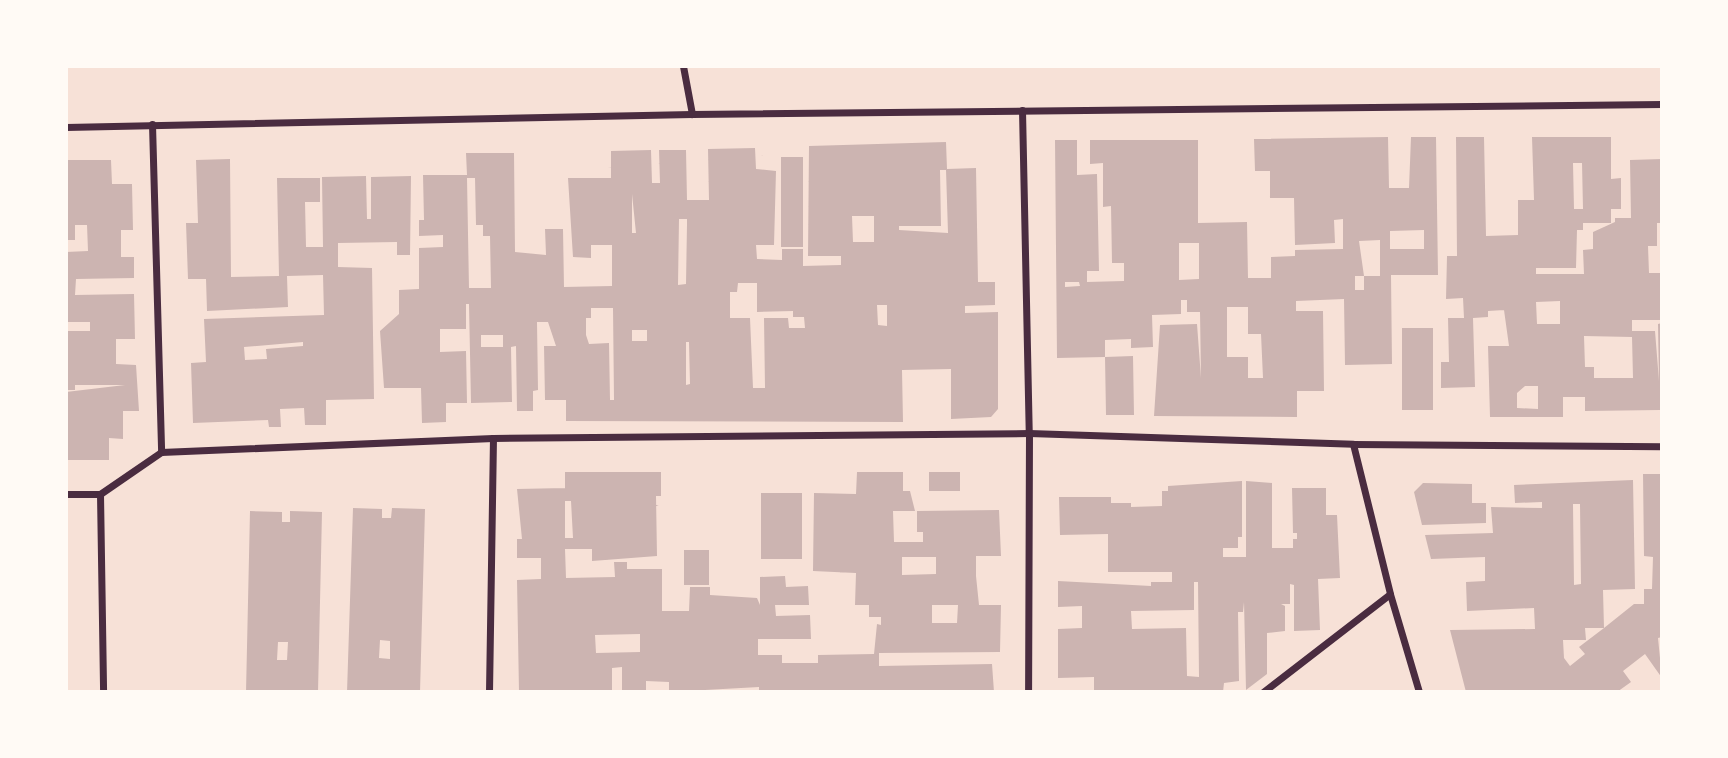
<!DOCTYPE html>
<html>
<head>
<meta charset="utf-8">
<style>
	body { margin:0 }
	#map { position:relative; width:1728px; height:758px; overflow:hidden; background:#f7e1d7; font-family:Commissioner,sans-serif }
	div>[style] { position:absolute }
	.building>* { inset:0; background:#ccb4b1; transform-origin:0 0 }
	.minor>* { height:7px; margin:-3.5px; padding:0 3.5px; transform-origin:3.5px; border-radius:3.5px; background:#4a2c40 }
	span { translate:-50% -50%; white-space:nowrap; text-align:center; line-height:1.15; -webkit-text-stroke:7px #fffaf5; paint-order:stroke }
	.frame { position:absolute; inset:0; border:68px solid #fffaf5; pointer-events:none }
</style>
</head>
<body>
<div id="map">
	<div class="building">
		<div style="clip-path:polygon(evenodd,1388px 137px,1389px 188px,1409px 188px,1411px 137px,1436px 137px,1438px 275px,1391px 275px,1392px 364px,1345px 365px,1344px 299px,1296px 301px,1296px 311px,1323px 311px,1324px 391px,1297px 391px,1297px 417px,1154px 416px,1160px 325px,1197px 324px,1201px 378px,1200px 312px,1187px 312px,1187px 300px,1181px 300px,1181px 314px,1152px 315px,1153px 347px,1131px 348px,1131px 339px,1105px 340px,1105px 357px,1133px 356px,1134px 415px,1106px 415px,1105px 357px,1057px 358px,1055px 140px,1077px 140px,1077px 175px,1097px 174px,1099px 271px,1087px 271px,1087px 282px,1124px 281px,1124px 263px,1112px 263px,1111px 206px,1103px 207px,1103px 163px,1090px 164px,1090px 140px,1198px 140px,1198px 223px,1247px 222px,1248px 278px,1271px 278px,1271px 257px,1295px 256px,1295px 250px,1343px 249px,1343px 219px,1334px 220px,1335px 243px,1295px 245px,1294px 198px,1270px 198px,1270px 171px,1255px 171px,1254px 139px,1388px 137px,1424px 230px,1424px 249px,1390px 249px,1390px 231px,1424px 230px,1388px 137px,1380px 240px,1380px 276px,1364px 276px,1364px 290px,1355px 290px,1355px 276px,1364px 276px,1359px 241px,1380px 240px,1388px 137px,1179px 243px,1199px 243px,1199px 279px,1179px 280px,1179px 243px,1388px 137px,1065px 282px,1079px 282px,1080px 286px,1065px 287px,1065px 282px,1388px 137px,1227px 307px,1248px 307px,1248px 334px,1261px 334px,1263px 378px,1248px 378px,1248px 357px,1227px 357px,1227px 307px)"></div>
		<div style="clip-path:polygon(evenodd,1456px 137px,1484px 137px,1486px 236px,1518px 235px,1518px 200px,1534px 200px,1532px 137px,1611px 137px,1611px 179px,1621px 178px,1621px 209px,1611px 209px,1611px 223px,1583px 223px,1583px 230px,1577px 230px,1576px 268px,1536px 268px,1536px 274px,1584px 274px,1583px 250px,1593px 249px,1593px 232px,1615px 222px,1615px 218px,1631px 218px,1630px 160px,1662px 159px,1662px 223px,1657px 223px,1657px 246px,1648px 246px,1649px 273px,1662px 273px,1662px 320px,1632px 320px,1632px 331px,1655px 331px,1659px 381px,1658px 324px,1662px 323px,1660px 410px,1585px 411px,1585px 397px,1563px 397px,1563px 417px,1490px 417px,1488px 346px,1509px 346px,1504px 310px,1488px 311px,1488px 317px,1473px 318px,1475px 387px,1441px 388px,1441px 362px,1449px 362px,1448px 318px,1464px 318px,1463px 298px,1446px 299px,1447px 256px,1457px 256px,1456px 137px,1573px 163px,1582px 163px,1583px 209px,1574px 209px,1573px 163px,1456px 137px,1560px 301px,1560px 324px,1537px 324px,1536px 302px,1560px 301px,1456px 137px,1584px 336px,1632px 337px,1633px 378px,1594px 378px,1594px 367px,1585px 367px,1584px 336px,1456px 137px,1525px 386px,1538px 386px,1538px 409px,1517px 408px,1517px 393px,1525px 386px)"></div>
		<div style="clip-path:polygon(evenodd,946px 142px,947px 169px,976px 168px,978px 282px,995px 282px,995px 305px,965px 306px,965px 313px,998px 312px,998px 409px,991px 417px,951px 419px,951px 369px,902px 370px,903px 422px,566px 421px,566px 400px,545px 400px,544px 346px,556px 346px,548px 322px,537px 322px,538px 390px,533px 391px,533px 411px,517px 411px,516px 346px,511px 347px,512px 402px,471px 403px,469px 304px,466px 304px,466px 329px,440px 329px,440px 352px,466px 351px,467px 403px,446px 403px,446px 422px,422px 423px,421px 388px,384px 388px,380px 331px,399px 314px,399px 290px,419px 289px,419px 248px,443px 247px,443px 235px,419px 236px,419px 220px,424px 220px,423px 175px,467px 175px,466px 153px,514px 153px,515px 252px,546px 255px,545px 229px,563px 229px,564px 287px,612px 286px,612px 245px,591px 245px,591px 258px,573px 257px,568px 178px,611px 178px,611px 151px,651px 150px,652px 183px,660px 183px,659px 150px,686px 150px,687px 200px,709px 200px,708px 149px,755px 148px,756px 169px,776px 171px,774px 245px,756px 245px,757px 259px,782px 260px,782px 249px,803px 249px,803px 266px,841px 265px,841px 256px,808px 256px,809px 146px,946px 142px,940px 170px,946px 170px,948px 233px,899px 230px,899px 226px,941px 226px,940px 170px,946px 142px,467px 178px,475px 178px,476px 225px,483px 225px,483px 236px,490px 236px,491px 288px,469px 288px,467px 178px,946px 142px,632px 194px,636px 233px,632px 233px,632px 194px,946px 142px,852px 216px,874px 216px,874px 242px,853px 242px,852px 216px,946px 142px,679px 219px,687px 219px,687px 224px,686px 284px,678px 285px,679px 219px,946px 142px,738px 283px,757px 283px,757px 312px,793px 311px,793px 317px,804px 317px,805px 328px,789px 328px,788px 318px,764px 318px,765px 388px,753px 388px,750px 318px,730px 318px,730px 292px,737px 292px,738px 283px,946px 142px,877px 305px,887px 305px,887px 326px,878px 325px,877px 305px,946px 142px,591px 308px,613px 308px,614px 400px,610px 400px,609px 343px,589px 344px,586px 335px,586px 318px,591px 318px,591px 308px,946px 142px,632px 330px,647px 330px,647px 341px,632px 341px,632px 330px,946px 142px,481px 335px,503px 335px,503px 347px,481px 347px,481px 335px,946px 142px,686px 342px,689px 342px,690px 384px,686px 385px,686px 342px)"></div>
		<div style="left:781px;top:157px;width:22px;height:90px"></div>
		<div style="clip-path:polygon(evenodd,230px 159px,231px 277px,279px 276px,277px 178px,320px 178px,320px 202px,305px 202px,306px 247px,323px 247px,322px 177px,366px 176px,367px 219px,371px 219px,371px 177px,411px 176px,410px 255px,397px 255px,397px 242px,338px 243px,338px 267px,372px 268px,374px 399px,326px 400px,326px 425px,305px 425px,304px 408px,280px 409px,281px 427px,269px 427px,268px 420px,193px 423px,191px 363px,206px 362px,204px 319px,324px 315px,323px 275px,287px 276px,288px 307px,207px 311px,206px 279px,188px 279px,186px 223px,198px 223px,196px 160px,230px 159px,303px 342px,303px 346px,266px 349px,267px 359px,245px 360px,244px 347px,303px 342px)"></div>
		<div style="clip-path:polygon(66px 160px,111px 160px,112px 184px,132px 184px,133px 230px,121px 230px,121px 257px,134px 257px,134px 278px,76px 279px,75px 295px,134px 294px,135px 339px,116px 339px,116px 364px,136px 365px,139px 411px,123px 411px,123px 439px,109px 438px,109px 460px,68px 460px,66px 392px,125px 385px,75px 385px,75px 390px,66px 390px,66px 331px,90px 331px,90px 322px,66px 322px,66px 252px,88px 251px,87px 225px,75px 225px,75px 240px,66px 240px)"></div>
		<div style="left:1402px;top:328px;width:31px;height:82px"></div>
		<div style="clip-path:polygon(evenodd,565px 472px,661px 472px,661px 496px,656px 496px,657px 556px,592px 561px,592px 549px,565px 549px,566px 578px,615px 577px,614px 562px,627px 562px,627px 569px,662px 569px,662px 611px,689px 611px,690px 587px,710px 587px,710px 595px,757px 598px,760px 605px,760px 577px,785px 576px,786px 587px,808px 586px,809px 605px,775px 605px,776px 616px,810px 615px,811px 639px,758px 639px,758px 655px,782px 655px,782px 663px,818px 663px,818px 655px,874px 654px,877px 624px,881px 625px,881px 617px,869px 617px,869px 605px,855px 605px,856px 573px,813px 571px,814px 493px,856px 494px,857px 472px,903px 472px,903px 491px,910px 491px,915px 511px,893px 511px,894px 542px,923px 542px,923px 532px,917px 532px,917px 511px,999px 510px,1001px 556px,976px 556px,976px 576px,979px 605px,1001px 605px,1000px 652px,879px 653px,879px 666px,992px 664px,994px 692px,759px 692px,759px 687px,669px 692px,669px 682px,646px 681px,646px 692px,622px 692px,622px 667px,612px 668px,612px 692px,519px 692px,517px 580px,541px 579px,541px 558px,517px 558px,517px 539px,522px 539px,517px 489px,565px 488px,565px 472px,565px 501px,571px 501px,573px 538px,565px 538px,565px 501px,565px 472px,902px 557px,936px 557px,936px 574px,902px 575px,902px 557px,565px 472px,932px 605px,958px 605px,957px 623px,932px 623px,932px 605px,565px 472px,640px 634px,640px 652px,596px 653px,595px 635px,640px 634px)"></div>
		<div style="left:929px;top:472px;width:31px;height:19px"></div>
		<div style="clip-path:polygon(evenodd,1643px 474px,1662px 474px,1662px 637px,1658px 638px,1662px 678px,1645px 654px,1623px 671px,1631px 682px,1617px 692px,1466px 692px,1450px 630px,1535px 629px,1534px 608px,1467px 611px,1466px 582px,1485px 581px,1485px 557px,1431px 559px,1425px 535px,1493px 533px,1491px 507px,1542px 508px,1542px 502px,1515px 503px,1514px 485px,1633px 480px,1635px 589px,1603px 590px,1604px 628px,1585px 628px,1586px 640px,1563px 640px,1564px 658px,1570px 666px,1585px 654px,1579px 647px,1604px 628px,1634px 604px,1644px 604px,1644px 589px,1652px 589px,1653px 557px,1644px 556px,1643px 474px,1573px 504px,1580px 504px,1581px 584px,1574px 585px,1573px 504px)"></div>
		<div style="clip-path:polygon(evenodd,1242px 481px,1242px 537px,1238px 537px,1238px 548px,1223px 548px,1223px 557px,1246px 557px,1246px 481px,1272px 483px,1272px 548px,1293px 548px,1293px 539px,1297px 539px,1297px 533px,1293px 533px,1292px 488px,1326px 488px,1326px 515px,1337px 515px,1340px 578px,1318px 579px,1320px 630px,1294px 631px,1294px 585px,1290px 584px,1290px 604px,1281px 604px,1285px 606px,1285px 631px,1267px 633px,1267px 674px,1246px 690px,1244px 602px,1243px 612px,1238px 612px,1239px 681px,1224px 683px,1223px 692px,1094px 692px,1094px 677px,1058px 678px,1058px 629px,1082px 628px,1082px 606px,1058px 607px,1058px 581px,1151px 586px,1151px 582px,1172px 582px,1172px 572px,1108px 572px,1108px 534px,1060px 535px,1059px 497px,1111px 497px,1111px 503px,1131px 503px,1131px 507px,1162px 506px,1162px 491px,1168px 491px,1168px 486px,1242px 481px,1194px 582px,1198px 582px,1199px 677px,1187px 676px,1186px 628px,1132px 629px,1131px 611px,1194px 610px,1194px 582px)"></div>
		<div style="clip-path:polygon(1423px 483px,1472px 484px,1472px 503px,1486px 503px,1486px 523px,1422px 525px,1414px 492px)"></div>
		<div style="left:761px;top:493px;width:41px;height:66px"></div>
		<div style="clip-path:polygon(evenodd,353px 508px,382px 509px,382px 518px,391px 518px,392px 508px,425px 509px,420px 692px,347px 692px,353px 508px,380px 640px,390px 641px,390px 659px,379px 658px,380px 640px)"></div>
		<div style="clip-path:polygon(evenodd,250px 511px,282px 512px,282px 522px,290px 522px,290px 511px,322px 512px,318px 692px,246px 692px,250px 511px,278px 642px,288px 642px,287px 660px,277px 660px,278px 642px)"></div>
		<div style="left:684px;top:550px;width:25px;height:35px"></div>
	</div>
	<div class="minor">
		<div style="left:683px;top:66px;width:49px;rotate:79.4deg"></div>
		<div style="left:1022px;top:110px;width:323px;rotate:88.8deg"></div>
		<div style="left:1029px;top:433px;width:259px;rotate:90.2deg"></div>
		<div style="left:152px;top:124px;width:328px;rotate:88.4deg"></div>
		<div style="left:66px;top:127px;width:626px;rotate:-1.19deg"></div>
		<div style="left:692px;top:114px;width:970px;rotate:-0.59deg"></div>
		<div style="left:1353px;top:444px;width:154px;rotate:76.1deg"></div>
		<div style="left:1390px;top:594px;width:102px;rotate:73.5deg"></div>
		<div style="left:66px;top:494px;width:34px"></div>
		<div style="left:100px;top:494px;width:74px;rotate:-34.5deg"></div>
		<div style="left:161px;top:452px;width:332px;rotate:-2.4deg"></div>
		<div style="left:493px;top:438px;width:536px;rotate:-0.53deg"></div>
		<div style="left:1029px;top:433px;width:324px;rotate:1.9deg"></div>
		<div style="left:1353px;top:444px;width:309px;rotate:0.4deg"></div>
		<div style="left:100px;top:494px;width:198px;rotate:89.1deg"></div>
		<div style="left:489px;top:692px;width:254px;rotate:-89.1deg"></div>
		<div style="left:1263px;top:692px;width:160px;rotate:-37.7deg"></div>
	</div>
	<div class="frame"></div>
</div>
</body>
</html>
